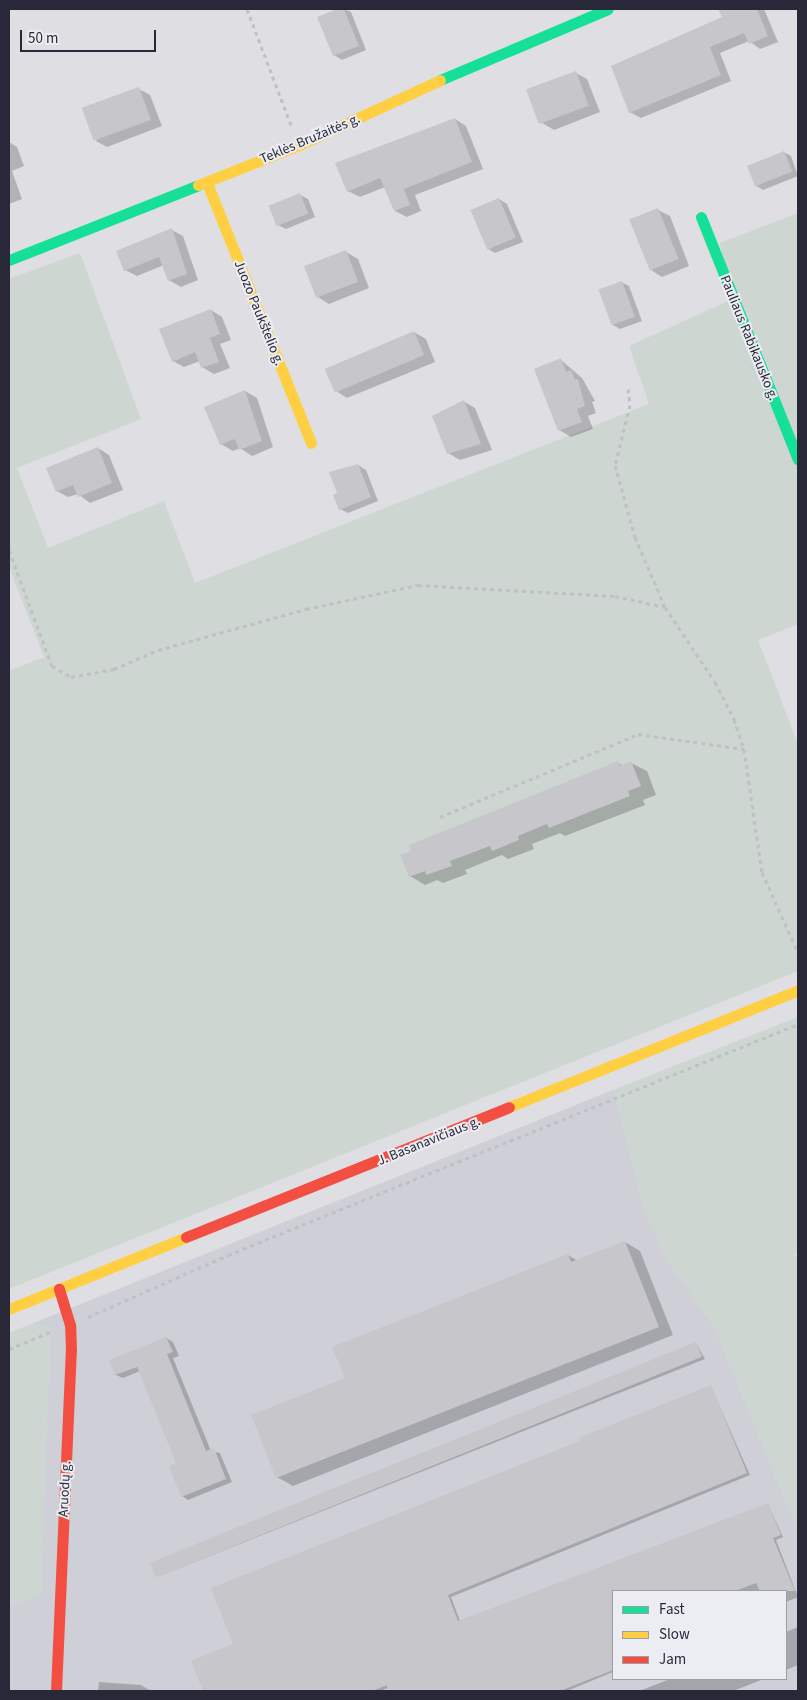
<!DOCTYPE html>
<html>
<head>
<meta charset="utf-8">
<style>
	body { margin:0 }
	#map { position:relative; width:807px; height:1700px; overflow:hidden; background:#dfdfe3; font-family:"Source Sans 3",sans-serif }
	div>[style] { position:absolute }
	.built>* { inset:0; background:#cfcfd7 }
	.green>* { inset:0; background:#cdd6d0 }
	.shadow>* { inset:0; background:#0003 }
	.building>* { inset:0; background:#c6c6cb; transform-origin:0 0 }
	.path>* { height:3px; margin-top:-1.5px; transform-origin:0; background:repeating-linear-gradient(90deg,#c0c0c5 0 4px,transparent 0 8px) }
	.fast>* { height:11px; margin:-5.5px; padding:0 5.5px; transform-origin:5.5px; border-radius:5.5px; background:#16e098 }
	.slow>* { height:11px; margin:-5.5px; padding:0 5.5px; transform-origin:5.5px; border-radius:5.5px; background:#ffcf43 }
	.jam>* { height:11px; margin:-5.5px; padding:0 5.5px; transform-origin:5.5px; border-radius:5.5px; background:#f24e42 }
	span { translate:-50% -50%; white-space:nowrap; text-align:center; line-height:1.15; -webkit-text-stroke:4px #ececf3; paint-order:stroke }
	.street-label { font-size:14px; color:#282839 }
	.frame { position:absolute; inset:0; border:10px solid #282839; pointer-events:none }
	.legend { position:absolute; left:612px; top:1590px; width:175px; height:90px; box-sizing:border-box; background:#ececf3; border:1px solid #9e9ea9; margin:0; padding:6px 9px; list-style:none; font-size:15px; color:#282839 }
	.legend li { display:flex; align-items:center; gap:10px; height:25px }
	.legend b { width:25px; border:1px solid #9e9ea9 }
	.scale { position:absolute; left:20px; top:30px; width:136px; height:22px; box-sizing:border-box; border:2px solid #282839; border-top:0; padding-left:6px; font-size:15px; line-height:18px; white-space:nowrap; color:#282839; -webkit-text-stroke:4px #ececf3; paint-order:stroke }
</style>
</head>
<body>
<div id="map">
	<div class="built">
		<div style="clip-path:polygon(evenodd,613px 1090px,645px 1213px,668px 1261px,715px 1328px,798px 1531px,798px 1691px,9px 1691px,9px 1607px,41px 1594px,50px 1328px,31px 1324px,613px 1090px,613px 1591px,786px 1591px,786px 1679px,613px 1679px,613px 1591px)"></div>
	</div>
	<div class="green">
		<div style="clip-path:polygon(798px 213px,798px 624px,758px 640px,798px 744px,798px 971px,9px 1289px,9px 671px,44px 657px,9px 567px,9px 279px,80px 253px,141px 419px,17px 468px,48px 548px,164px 501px,195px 583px,649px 404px,629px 346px,728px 301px,720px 243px)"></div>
		<div style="clip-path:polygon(798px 1017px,798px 1253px,793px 1255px,798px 1256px,798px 1531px,715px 1328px,668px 1261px,645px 1213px,613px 1090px)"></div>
		<div style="clip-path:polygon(31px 1324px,50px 1328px,41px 1595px,9px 1607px,9px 1333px)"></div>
	</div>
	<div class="shadow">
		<div style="clip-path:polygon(344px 9px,351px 12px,366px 50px,342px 60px,334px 55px,319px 17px)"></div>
		<div style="clip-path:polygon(720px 9px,764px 9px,778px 42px,760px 49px,749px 41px,720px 53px,731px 81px,641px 118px,630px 112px,723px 18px)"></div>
		<div style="clip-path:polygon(576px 73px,587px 79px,600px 112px,554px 130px,542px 123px)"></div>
		<div style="clip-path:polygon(139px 89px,150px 95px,162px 126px,107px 147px,96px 141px)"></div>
		<div style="clip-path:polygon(455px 119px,466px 126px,483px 169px,415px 195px,421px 211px,407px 217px,395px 211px,385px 187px,360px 197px,348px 191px)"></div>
		<div style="clip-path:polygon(9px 142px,17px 147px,24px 166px,12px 171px,22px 199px,9px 204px)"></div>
		<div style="clip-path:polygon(784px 152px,791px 156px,798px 176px,763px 190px,755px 185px)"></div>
		<div style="clip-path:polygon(300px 195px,308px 199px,315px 217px,286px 229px,278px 225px)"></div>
		<div style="clip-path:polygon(499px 199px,507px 204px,523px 242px,495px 253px,488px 249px)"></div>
		<div style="clip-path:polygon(658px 210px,670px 216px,689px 266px,662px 277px,651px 270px)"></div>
		<div style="clip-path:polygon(172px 230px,183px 236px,198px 280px,181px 287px,169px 280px,164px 265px,137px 276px,125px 270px)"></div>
		<div style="clip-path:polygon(346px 252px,358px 259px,369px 288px,329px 304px,318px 297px)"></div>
		<div style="clip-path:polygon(621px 282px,629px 286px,642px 321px,620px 329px,613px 325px)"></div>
		<div style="clip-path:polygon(211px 310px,222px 317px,231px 340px,220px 344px,230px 368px,214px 374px,202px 367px,200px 361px,184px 367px,173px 361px)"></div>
		<div style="clip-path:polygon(414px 332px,426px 339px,435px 362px,347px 398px,336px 391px)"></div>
		<div style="clip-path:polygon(561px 360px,582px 378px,595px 401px,592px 402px,596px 413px,588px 416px,593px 429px,571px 437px,559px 430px)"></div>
		<div style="clip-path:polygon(245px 391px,257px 398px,273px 447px,252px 456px,240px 448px,233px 451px,221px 444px)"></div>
		<div style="clip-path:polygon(463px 401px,475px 408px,492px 450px,460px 460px,448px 453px)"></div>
		<div style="clip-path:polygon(98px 448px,109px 455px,123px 490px,90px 503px,78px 494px,68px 497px,57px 491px)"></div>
		<div style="clip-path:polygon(358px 465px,366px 470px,378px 501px,348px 513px,340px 509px,339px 494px)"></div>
		<div style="clip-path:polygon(618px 763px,623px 766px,631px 763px,647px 771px,656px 795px,643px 800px,645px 805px,565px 836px,560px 833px,532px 844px,534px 849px,508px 859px,502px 855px,465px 870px,467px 874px,443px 883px,437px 880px,425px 885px,410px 876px)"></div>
		<div style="clip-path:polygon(625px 1242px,640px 1251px,673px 1335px,293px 1486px,277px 1477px,568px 1255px,578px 1261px)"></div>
		<div style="clip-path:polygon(166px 1338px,173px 1342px,179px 1356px,173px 1358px,211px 1451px,220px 1453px,232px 1482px,188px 1500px,182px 1496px,178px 1464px,140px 1371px,123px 1378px,116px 1375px,111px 1361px)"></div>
		<div style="clip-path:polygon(696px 1343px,705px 1359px,159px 1576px,155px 1574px)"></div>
		<div style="clip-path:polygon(711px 1387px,750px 1475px,451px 1597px,460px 1621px,768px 1504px,783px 1537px,776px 1540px,798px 1597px,786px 1602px,786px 1591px,613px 1591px,613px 1672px,567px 1691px,448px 1691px,441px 1668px,380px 1691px,204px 1691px,192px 1662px,235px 1645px,581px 1442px)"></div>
		<div style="clip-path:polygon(798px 1627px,798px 1665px,786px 1670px,786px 1632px)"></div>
		<div style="clip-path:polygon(670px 1679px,764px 1679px,733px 1691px,639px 1691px)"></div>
		<div style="clip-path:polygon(99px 1682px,141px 1685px,151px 1691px,98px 1691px)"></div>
	</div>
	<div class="building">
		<div style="clip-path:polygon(337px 9px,344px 9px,359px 46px,333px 56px,317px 17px)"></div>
		<div style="clip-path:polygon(718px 9px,757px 9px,768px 36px,749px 44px,744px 33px,710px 47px,721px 75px,629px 113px,611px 66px,722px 17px)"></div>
		<div style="left:576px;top:71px;width:37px;height:53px;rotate:70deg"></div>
		<div style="left:139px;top:87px;width:35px;height:61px;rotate:70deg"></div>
		<div style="clip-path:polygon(455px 118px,472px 162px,404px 189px,410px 205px,394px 211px,380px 178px,347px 192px,335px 163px)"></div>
		<div style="left:784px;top:151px;width:22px;height:40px;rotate:68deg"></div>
		<div style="left:300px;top:193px;width:22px;height:34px;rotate:68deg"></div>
		<div style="left:499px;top:198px;width:43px;height:31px;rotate:67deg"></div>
		<div style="left:658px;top:208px;width:55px;height:31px;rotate:68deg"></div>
		<div style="clip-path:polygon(172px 228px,187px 274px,168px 281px,159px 257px,124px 271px,116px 251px)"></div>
		<div style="left:346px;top:250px;width:34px;height:45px;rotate:69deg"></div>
		<div style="left:622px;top:281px;width:38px;height:25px;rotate:70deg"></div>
		<div style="clip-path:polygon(211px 309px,220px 334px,210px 338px,219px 362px,201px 368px,195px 352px,172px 362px,159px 329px)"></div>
		<div style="left:414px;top:331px;width:26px;height:97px;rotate:67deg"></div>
		<div style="clip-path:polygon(561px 358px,566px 372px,571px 370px,575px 380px,578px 379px,585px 406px,577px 409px,582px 422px,558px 431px,534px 369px)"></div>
		<div style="clip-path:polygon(245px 390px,262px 441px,239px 450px,235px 439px,220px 445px,204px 407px)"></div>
		<div style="clip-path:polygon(464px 400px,481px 444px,447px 454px,432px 416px)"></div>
		<div style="clip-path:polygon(98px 447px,112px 483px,78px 497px,73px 485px,56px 492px,46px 468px)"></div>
		<div style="clip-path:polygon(358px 464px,371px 497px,339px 510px,333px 495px,337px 493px,329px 472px)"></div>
		<div style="clip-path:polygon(618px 761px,620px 766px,631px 761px,641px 786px,628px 791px,630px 796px,549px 828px,547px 824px,518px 836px,519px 840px,492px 851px,490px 846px,450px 861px,452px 866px,426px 875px,425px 871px,409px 877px,400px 855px,411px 851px,409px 845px)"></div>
		<div style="clip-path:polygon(625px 1241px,659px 1327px,276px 1478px,251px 1415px,345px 1378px,332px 1347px,568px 1254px,571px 1262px)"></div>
		<div style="clip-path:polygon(166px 1337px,173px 1352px,167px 1354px,206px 1451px,214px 1448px,226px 1479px,181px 1497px,169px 1466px,176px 1463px,137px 1367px,115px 1375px,109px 1360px)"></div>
		<div style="left:696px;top:1342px;width:16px;height:589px;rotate:68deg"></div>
		<div style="clip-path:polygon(711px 1385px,747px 1473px,448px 1595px,458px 1621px,768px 1503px,781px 1535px,773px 1538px,795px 1591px,760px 1591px,756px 1583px,735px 1591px,613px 1591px,613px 1670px,560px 1691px,388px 1691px,387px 1685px,372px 1691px,203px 1691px,191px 1661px,233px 1644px,211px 1588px,580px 1441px,578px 1438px)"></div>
	</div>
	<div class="path">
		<div style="left:247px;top:9px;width:124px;rotate:69.2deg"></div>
		<div style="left:628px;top:389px;width:16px;rotate:83deg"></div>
		<div style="left:630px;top:405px;width:62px;rotate:104deg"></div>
		<div style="left:615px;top:465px;width:75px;rotate:74.5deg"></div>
		<div style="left:635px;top:537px;width:76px;rotate:66.8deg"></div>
		<div style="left:9px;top:550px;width:124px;rotate:69.7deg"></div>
		<div style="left:52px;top:666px;width:22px;rotate:30deg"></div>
		<div style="left:71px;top:677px;width:44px;rotate:-10.5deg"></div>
		<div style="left:114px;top:669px;width:48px;rotate:-23.4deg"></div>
		<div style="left:158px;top:650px;width:154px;rotate:-15.5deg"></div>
		<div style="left:306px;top:609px;width:115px;rotate:-12.1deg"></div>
		<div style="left:418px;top:585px;width:197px;rotate:3.2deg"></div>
		<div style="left:615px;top:596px;width:51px;rotate:12.4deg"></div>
		<div style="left:665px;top:607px;width:90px;rotate:56.3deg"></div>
		<div style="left:715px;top:682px;width:42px;rotate:62.8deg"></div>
		<div style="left:734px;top:719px;width:32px;rotate:72deg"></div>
		<div style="left:744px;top:749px;width:124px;rotate:81.7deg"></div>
		<div style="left:762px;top:872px;width:89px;rotate:66deg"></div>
		<div style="left:440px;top:817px;width:215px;rotate:-22.7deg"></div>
		<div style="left:638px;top:734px;width:107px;rotate:8.1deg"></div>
		<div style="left:88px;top:1317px;width:153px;rotate:-23.9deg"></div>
		<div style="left:228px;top:1255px;width:615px;rotate:-22.06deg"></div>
		<div style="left:9px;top:1349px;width:44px;rotate:-22.5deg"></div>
	</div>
	<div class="fast">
		<div style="left:440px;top:80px;width:182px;rotate:-22.9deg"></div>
		<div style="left:701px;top:217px;width:261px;rotate:68.2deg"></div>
		<div style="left:9px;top:260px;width:203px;rotate:-21.6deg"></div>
	</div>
	<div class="slow">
		<div style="left:207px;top:183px;width:280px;rotate:68.2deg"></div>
		<div style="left:198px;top:185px;width:109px;rotate:-21.6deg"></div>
		<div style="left:299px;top:145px;width:155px;rotate:-24.7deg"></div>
		<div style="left:509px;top:1107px;width:312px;rotate:-22deg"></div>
		<div style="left:9px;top:1309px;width:191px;rotate:-22.1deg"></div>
	</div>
	<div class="jam">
		<div style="left:186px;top:1237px;width:348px;rotate:-21.9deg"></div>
		<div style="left:56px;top:1691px;width:341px;rotate:-87.5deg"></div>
		<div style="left:71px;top:1350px;width:25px;rotate:-92deg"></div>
		<div style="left:70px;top:1325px;width:38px;rotate:-107deg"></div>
	</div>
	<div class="street-label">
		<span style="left:310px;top:139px;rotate:-23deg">Teklės Bružaitės g.</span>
		<span style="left:259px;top:313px;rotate:68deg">Juozo Paukštelio g.</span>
		<span style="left:749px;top:338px;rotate:68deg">Pauliaus Rabikausko g.</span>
		<span style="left:429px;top:1141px;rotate:-22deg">J. Basanavičiaus g.</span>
		<span style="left:65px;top:1489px;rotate:-87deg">Aruodų g.</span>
	</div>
	<div class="frame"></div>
	<ul class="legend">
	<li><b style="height:6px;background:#16e098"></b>Fast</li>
	<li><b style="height:6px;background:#ffcf43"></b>Slow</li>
	<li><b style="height:6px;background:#f24e42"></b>Jam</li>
	</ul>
	<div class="scale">50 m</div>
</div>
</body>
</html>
